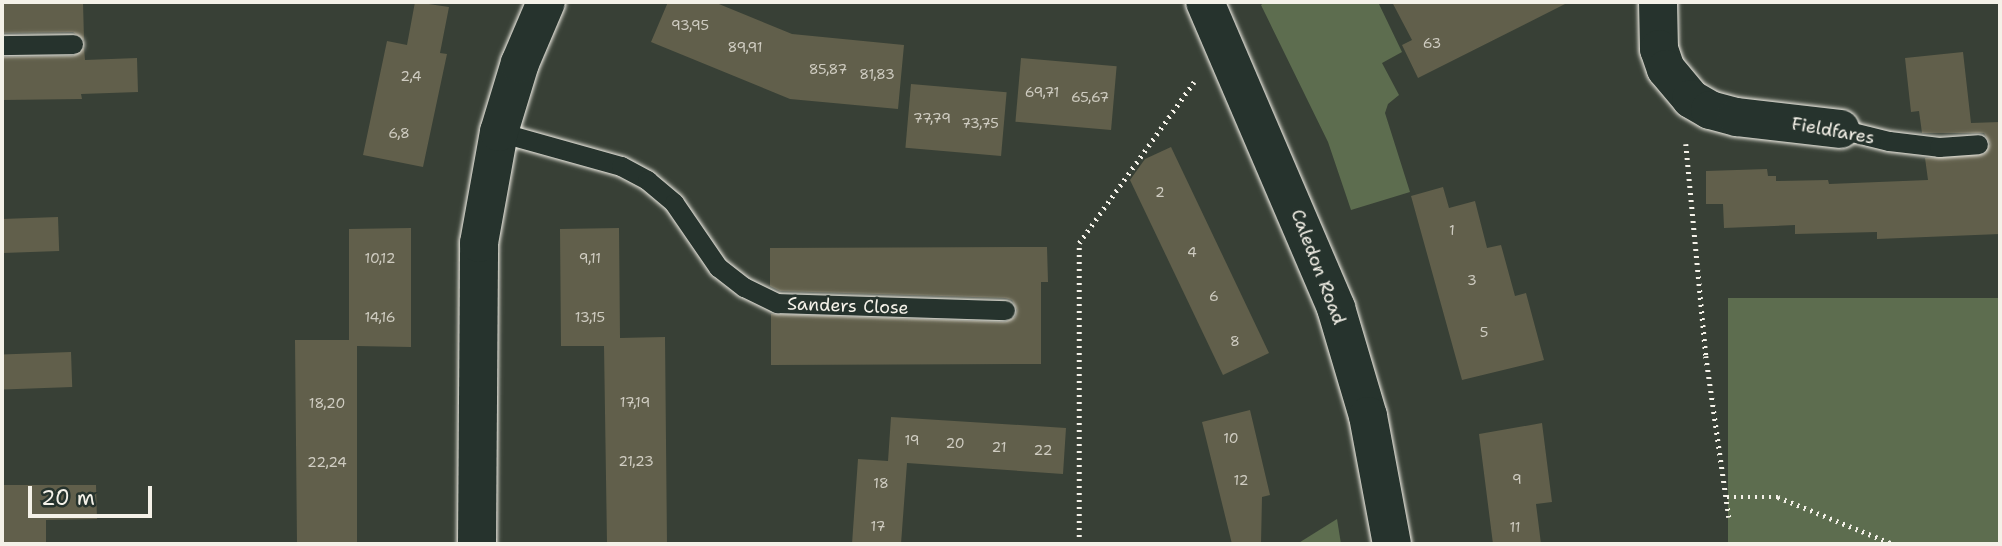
<!DOCTYPE html>
<html>
<head>
<meta charset="utf-8">
<style>
	body { margin:0 }
	#map { position:relative; width:2002px; height:546px; overflow:hidden; background:#384036; font-family:"Shantell Sans",sans-serif }
	div>[style] { position:absolute }
	.green>* { inset:0; background:#5d6d4f; transform-origin:0 0 }
	.building>* { inset:0; background:#615f4b; transform-origin:0 0 }
	.path>* { height:4.5px; margin-top:-2.25px; transform-origin:0; background:repeating-linear-gradient(90deg,#f4f1e8 0 2px,transparent 0 7px) }
	.roads { filter:drop-shadow(0 0 2px #f4f1e8) drop-shadow(0 0 2px #f4f1e8) }
	.service>* { height:19px; margin:-9.5px; padding:0 9.5px; transform-origin:9.5px; border-radius:9.5px; background:#26332d }
	.minor>* { height:38px; margin:-19px; padding:0 19px; transform-origin:19px; border-radius:19px; background:#26332d }
	span { translate:-50% -50%; white-space:nowrap; text-align:center; line-height:1.15; -webkit-text-stroke:5px #26332d; paint-order:stroke }
	.number-label { font-size:14px; color:#cfccc1 }
	.number-label span { -webkit-text-stroke-width:0 }
	.street-label { font-size:18px; color:#f4f1e8 }
	.frame { position:absolute; inset:0; border:4px solid #f4f1e8; pointer-events:none }
	.scale { position:absolute; left:28px; top:486px; width:124px; height:32px; box-sizing:border-box; border:4px solid #f4f1e8; border-top:0; padding-left:9px; font-size:21px; line-height:24px; white-space:nowrap; color:#f4f1e8; -webkit-text-stroke:5px #26332d; paint-order:stroke }
</style>
</head>
<body>
<div id="map">
	<div class="green">
		<div style="clip-path:polygon(1265px 2px,1378px 2px,1402px 52px,1382px 63px,1399px 95px,1388px 104px,1385px 113px,1410px 192px,1351px 210px,1328px 142px,1261px 5px)"></div>
		<div style="left:1728px;top:298px;width:272px;height:247px"></div>
		<div style="clip-path:polygon(1337px 519px,1341px 544px,1297px 544px)"></div>
	</div>
	<div class="building">
		<div style="clip-path:polygon(2px 2px,83px 2px,84px 40px,73px 32px,2px 33px)"></div>
		<div style="clip-path:polygon(415px 2px,449px 7px,440px 53px,447px 54px,423px 167px,363px 155px,387px 41px,407px 45px)"></div>
		<div style="clip-path:polygon(668px 2px,714px 2px,792px 34px,904px 45px,898px 109px,790px 99px,651px 42px)"></div>
		<div style="clip-path:polygon(1392px 2px,1569px 2px,1418px 78px,1402px 45px,1412px 40px)"></div>
		<div style="clip-path:polygon(84px 48px,85px 60px,137px 58px,138px 92px,81px 94px,82px 99px,2px 100px,2px 57px,73px 56px)"></div>
		<div style="clip-path:polygon(1963px 52px,1971px 123px,2000px 122px,2000px 234px,1877px 239px,1877px 232px,1795px 234px,1795px 225px,1724px 228px,1723px 204px,1706px 204px,1706px 171px,1767px 169px,1768px 176px,1776px 176px,1776px 181px,1828px 180px,1829px 184px,1928px 180px,1925px 158px,1984px 154px,1990px 144px,1984px 133px,1922px 133px,1919px 111px,1911px 112px,1905px 58px)"></div>
		<div style="left:1021px;top:58px;width:96px;height:64px;rotate:5deg"></div>
		<div style="left:911px;top:84px;width:96px;height:64px;rotate:5deg"></div>
		<div style="clip-path:polygon(1171px 147px,1269px 353px,1223px 375px,1130px 180px,1145px 159px)"></div>
		<div style="clip-path:polygon(1443px 187px,1449px 208px,1475px 201px,1487px 248px,1501px 245px,1515px 296px,1526px 293px,1544px 360px,1462px 380px,1411px 196px)"></div>
		<div style="left:58px;top:217px;width:34px;height:56px;rotate:88deg"></div>
		<div style="clip-path:polygon(411px 228px,411px 347px,357px 346px,357px 544px,297px 544px,295px 340px,349px 340px,349px 229px)"></div>
		<div style="clip-path:polygon(619px 228px,620px 338px,665px 337px,667px 544px,607px 544px,604px 346px,561px 346px,560px 229px)"></div>
		<div style="clip-path:polygon(1047px 247px,1048px 282px,1041px 282px,1041px 364px,771px 365px,771px 314px,1005px 322px,1015px 317px,1017px 310px,1012px 300px,1005px 298px,780px 291px,770px 286px,770px 248px)"></div>
		<div style="left:71px;top:352px;width:35px;height:69px;rotate:88deg"></div>
		<div style="clip-path:polygon(1250px 410px,1270px 495px,1262px 497px,1261px 544px,1232px 544px,1202px 422px)"></div>
		<div style="clip-path:polygon(891px 417px,1066px 428px,1063px 474px,907px 463px,901px 544px,852px 544px,858px 459px,888px 461px)"></div>
		<div style="clip-path:polygon(1542px 423px,1552px 502px,1536px 504px,1541px 544px,1493px 544px,1479px 434px)"></div>
		<div style="clip-path:polygon(2px 485px,96px 485px,97px 519px,46px 520px,46px 544px,2px 544px)"></div>
	</div>
	<div class="path">
		<div style="left:1686px;top:144px;width:213px;rotate:84.6deg"></div>
		<div style="left:1706px;top:356px;width:163px;rotate:81.9deg"></div>
		<div style="left:1727px;top:497px;width:51px"></div>
		<div style="left:1778px;top:497px;width:124px;rotate:22.2deg"></div>
		<div style="left:1079px;top:544px;width:301px;rotate:-90deg"></div>
		<div style="left:1079px;top:243px;width:198px;rotate:-54.5deg"></div>
	</div>
	<div class="roads">
		<div class="service">
			<div style="left:2px;top:45px;width:71px;rotate:-0.8deg"></div>
			<div style="left:1840px;top:129px;width:50px;rotate:13.8deg"></div>
			<div style="left:1889px;top:141px;width:50px;rotate:6.8deg"></div>
			<div style="left:1939px;top:147px;width:39px;rotate:-4deg"></div>
			<div style="left:499px;top:132px;width:127px;rotate:15.6deg"></div>
			<div style="left:621px;top:166px;width:30px;rotate:28deg"></div>
			<div style="left:647px;top:180px;width:35px;rotate:40deg"></div>
			<div style="left:674px;top:203px;width:78px;rotate:55.5deg"></div>
			<div style="left:718px;top:267px;width:33px;rotate:38deg"></div>
			<div style="left:744px;top:287px;width:37px;rotate:26deg"></div>
			<div style="left:777px;top:303px;width:228px;rotate:1.8deg"></div>
		</div>
		<div class="minor">
			<div style="left:1205px;top:2px;width:333px;rotate:66.8deg"></div>
			<div style="left:1336px;top:308px;width:113px;rotate:73.5deg"></div>
			<div style="left:1368px;top:416px;width:130px;rotate:79.4deg"></div>
			<div style="left:1658px;top:2px;width:47px;rotate:88.8deg"></div>
			<div style="left:1659px;top:49px;width:21px;rotate:71deg"></div>
			<div style="left:1666px;top:69px;width:39px;rotate:50deg"></div>
			<div style="left:1691px;top:99px;width:22px;rotate:30deg"></div>
			<div style="left:1710px;top:110px;width:28px;rotate:15deg"></div>
			<div style="left:1737px;top:117px;width:104px;rotate:6.6deg"></div>
			<div style="left:477px;top:544px;width:301px;rotate:-89.6deg"></div>
			<div style="left:479px;top:243px;width:113px;rotate:-79.8deg"></div>
			<div style="left:499px;top:132px;width:72px;rotate:-73.1deg"></div>
			<div style="left:520px;top:63px;width:66px;rotate:-66.9deg"></div>
		</div>
	</div>
	<div class="number-label">
		<span style="left:690px;top:25px">93,95</span>
		<span style="left:1432px;top:43px">63</span>
		<span style="left:745px;top:47px">89,91</span>
		<span style="left:828px;top:69px">85,87</span>
		<span style="left:877px;top:74px">81,83</span>
		<span style="left:411px;top:76px">2,4</span>
		<span style="left:1042px;top:92px">69,71</span>
		<span style="left:1090px;top:97px">65,67</span>
		<span style="left:932px;top:118px">77,79</span>
		<span style="left:980px;top:123px">73,75</span>
		<span style="left:399px;top:133px">6,8</span>
		<span style="left:1160px;top:192px">2</span>
		<span style="left:1452px;top:230px">1</span>
		<span style="left:1192px;top:252px">4</span>
		<span style="left:380px;top:258px">10,12</span>
		<span style="left:590px;top:258px">9,11</span>
		<span style="left:1472px;top:280px">3</span>
		<span style="left:1214px;top:296px">6</span>
		<span style="left:380px;top:317px">14,16</span>
		<span style="left:590px;top:317px">13,15</span>
		<span style="left:1484px;top:332px">5</span>
		<span style="left:1235px;top:341px">8</span>
		<span style="left:635px;top:402px">17,19</span>
		<span style="left:327px;top:403px">18,20</span>
		<span style="left:1231px;top:438px">10</span>
		<span style="left:912px;top:440px">19</span>
		<span style="left:955px;top:443px">20</span>
		<span style="left:999px;top:447px">21</span>
		<span style="left:1043px;top:450px">22</span>
		<span style="left:636px;top:461px">21,23</span>
		<span style="left:327px;top:462px">22,24</span>
		<span style="left:1517px;top:479px">9</span>
		<span style="left:1241px;top:480px">12</span>
		<span style="left:881px;top:483px">18</span>
		<span style="left:878px;top:526px">17</span>
		<span style="left:1515px;top:527px">11</span>
	</div>
	<div class="street-label">
		<span style="left:1833px;top:131px;rotate:10deg">Fieldfares</span>
		<span style="left:1318px;top:267px;rotate:69deg">Caledon Road</span>
		<span style="left:848px;top:306px;rotate:2deg">Sanders Close</span>
	</div>
	<div class="frame"></div>
	<div class="scale">20 m</div>
</div>
</body>
</html>
